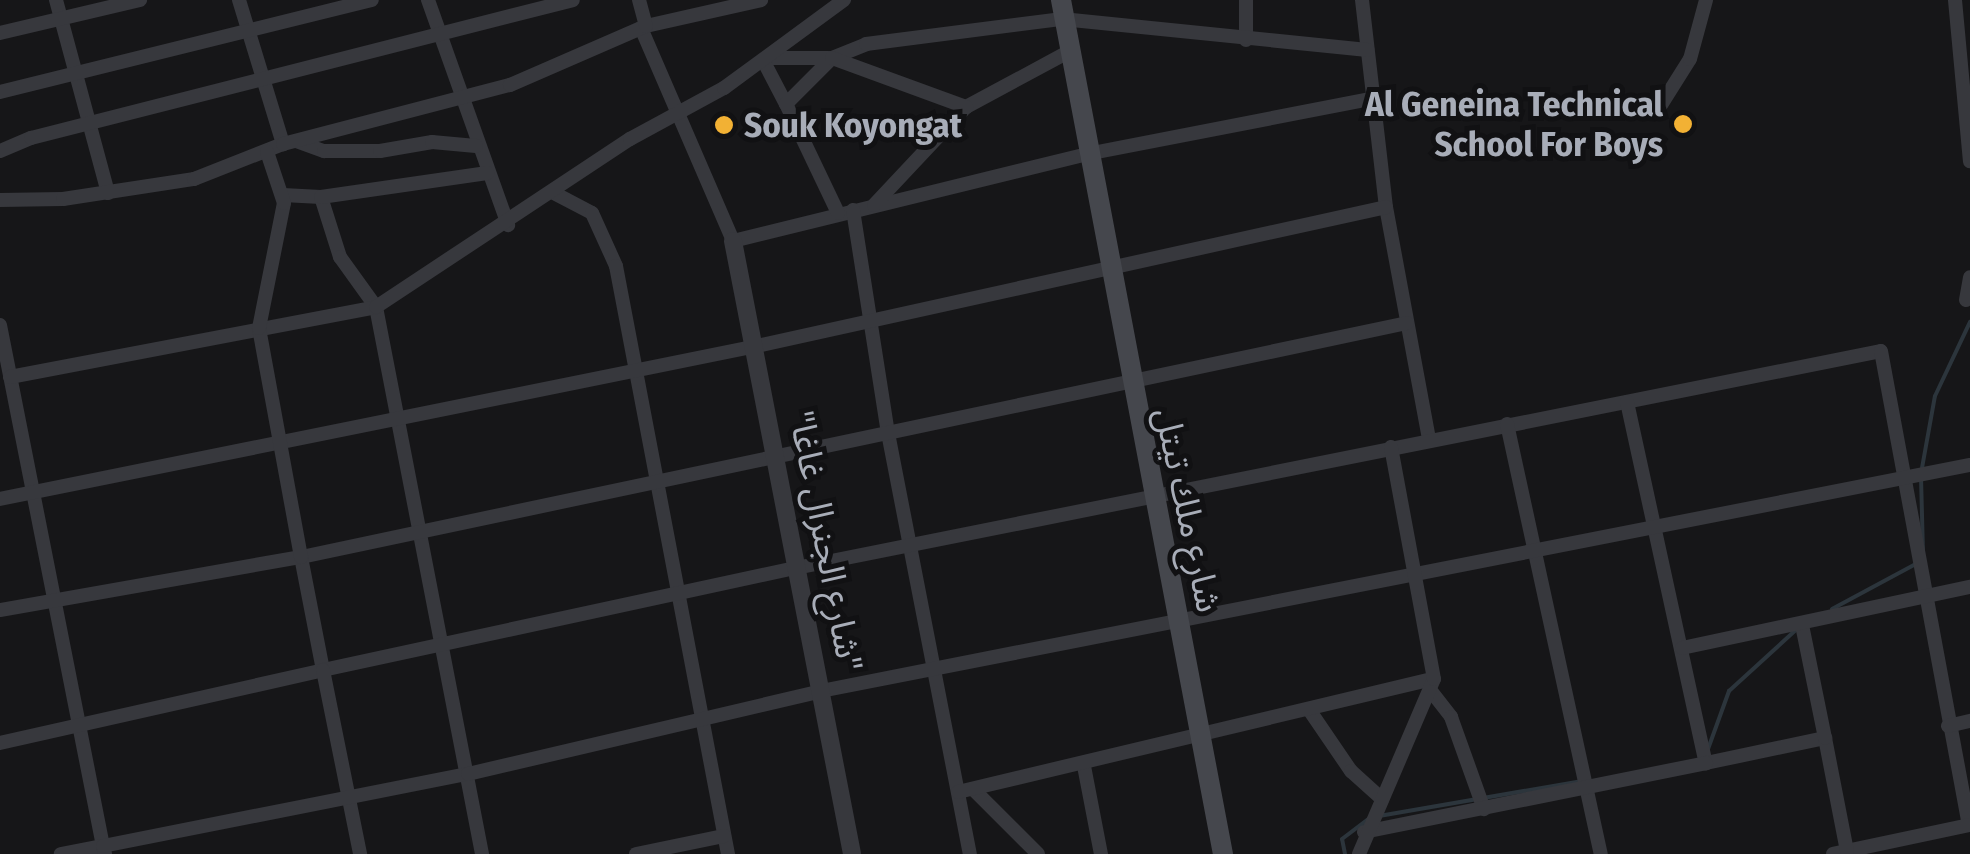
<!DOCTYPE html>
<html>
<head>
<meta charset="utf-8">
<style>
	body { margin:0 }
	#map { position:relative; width:1970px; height:854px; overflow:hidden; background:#161618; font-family:"Fira Sans Condensed","Noto Sans Arabic",sans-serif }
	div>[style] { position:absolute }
	.stream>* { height:4px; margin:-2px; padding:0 2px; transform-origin:2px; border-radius:2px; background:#2c353c }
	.minor>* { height:14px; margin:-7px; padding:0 7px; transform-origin:7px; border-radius:7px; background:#37383d }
	.tertiary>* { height:18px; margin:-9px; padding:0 9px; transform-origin:9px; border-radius:9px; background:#37383d }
	.secondary>* { height:20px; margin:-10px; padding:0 10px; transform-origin:10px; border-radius:10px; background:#45474d }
	.dots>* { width:28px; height:28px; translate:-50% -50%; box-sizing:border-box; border:5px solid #111113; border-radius:50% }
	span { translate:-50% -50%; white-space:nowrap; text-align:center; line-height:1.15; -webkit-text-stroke:10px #111113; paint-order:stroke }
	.poi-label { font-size:35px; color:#a8adb8; font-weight:700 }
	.right { translate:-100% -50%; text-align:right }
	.left { translate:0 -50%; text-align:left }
	.street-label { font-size:35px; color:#a8adb8 }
</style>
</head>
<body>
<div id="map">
	<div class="stream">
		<div style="left:1922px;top:468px;width:73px;rotate:-79.8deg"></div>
		<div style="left:1935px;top:396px;width:82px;rotate:-64.7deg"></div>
		<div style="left:1921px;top:477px;width:75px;rotate:88.5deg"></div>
		<div style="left:1832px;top:609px;width:95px;rotate:-28.2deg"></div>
		<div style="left:1708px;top:749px;width:62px;rotate:-70.1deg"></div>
		<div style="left:1729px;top:691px;width:93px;rotate:-42.4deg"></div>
		<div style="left:1379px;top:816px;width:205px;rotate:-9.8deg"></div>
		<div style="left:1345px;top:854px;width:15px;rotate:-101deg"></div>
		<div style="left:1342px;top:839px;width:35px;rotate:-37deg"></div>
	</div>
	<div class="minor">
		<div style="left:56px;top:0;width:200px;rotate:74.9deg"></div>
		<div style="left:239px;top:0;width:151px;rotate:73deg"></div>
		<div style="left:428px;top:0;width:239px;rotate:70.4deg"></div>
		<div style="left:1362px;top:0;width:208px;rotate:83.4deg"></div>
		<div style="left:1386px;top:207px;width:236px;rotate:79.5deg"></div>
		<div style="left:1955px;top:0;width:162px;rotate:84.7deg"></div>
		<div style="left:646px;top:26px;width:118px;rotate:-12.7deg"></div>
		<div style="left:641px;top:28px;width:232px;rotate:66.6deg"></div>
		<div style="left:733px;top:241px;width:365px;rotate:-13.8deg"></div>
		<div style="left:1087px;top:154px;width:289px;rotate:-11deg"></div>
		<div style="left:0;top:33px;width:144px;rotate:-13.3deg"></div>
		<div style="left:1246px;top:40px;width:40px;rotate:-90deg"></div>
		<div style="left:770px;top:58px;width:62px"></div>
		<div style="left:832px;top:58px;width:37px;rotate:-22deg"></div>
		<div style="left:866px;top:44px;width:198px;rotate:-7.3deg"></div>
		<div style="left:1062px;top:19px;width:307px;rotate:5.8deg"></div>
		<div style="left:764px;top:62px;width:47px;rotate:62.4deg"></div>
		<div style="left:0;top:92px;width:383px;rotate:-13.9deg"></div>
		<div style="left:1661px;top:105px;width:54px;rotate:-57.8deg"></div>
		<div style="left:1690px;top:59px;width:61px;rotate:-74.8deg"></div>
		<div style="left:296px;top:141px;width:30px;rotate:20deg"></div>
		<div style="left:324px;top:151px;width:56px"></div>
		<div style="left:380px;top:151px;width:53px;rotate:-9.8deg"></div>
		<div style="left:432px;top:142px;width:44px;rotate:5.2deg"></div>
		<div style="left:0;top:151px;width:34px;rotate:-23deg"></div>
		<div style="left:31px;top:138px;width:559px;rotate:-14.28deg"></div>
		<div style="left:552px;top:192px;width:45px;rotate:27.7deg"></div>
		<div style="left:592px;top:213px;width:58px;rotate:65.6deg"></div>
		<div style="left:616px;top:266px;width:599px;rotate:79.22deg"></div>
		<div style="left:283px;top:195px;width:38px;rotate:3deg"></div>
		<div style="left:321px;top:197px;width:63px;rotate:72.4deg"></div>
		<div style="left:340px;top:257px;width:62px;rotate:54.2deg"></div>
		<div style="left:376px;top:307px;width:557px;rotate:79.03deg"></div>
		<div style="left:321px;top:197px;width:168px;rotate:-8.2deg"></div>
		<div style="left:0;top:200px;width:63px;rotate:-0.9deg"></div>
		<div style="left:63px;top:199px;width:133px;rotate:-8.7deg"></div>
		<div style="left:194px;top:179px;width:96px;rotate:-21.5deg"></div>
		<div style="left:283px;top:144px;width:235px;rotate:-14.6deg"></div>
		<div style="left:510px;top:85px;width:148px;rotate:-23.5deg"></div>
		<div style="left:646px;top:26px;width:27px;rotate:-105deg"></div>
		<div style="left:874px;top:205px;width:134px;rotate:-46.8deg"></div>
		<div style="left:966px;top:107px;width:116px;rotate:-28.3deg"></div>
		<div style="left:853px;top:210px;width:226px;rotate:81.1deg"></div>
		<div style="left:888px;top:433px;width:429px;rotate:79deg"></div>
		<div style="left:838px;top:213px;width:121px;rotate:-115.5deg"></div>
		<div style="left:786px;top:104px;width:65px;rotate:-45deg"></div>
		<div style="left:832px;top:58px;width:143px;rotate:20.1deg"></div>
		<div style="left:1966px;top:300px;width:23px;rotate:-80deg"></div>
		<div style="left:1407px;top:323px;width:1130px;rotate:168.05deg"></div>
		<div style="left:301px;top:557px;width:115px;rotate:79deg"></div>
		<div style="left:323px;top:670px;width:484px;rotate:-12.2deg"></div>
		<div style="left:796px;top:568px;width:1106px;rotate:-11.31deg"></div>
		<div style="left:1881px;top:351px;width:482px;rotate:79.5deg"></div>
		<div style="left:1969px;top:825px;width:139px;rotate:168deg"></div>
		<div style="left:0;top:325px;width:531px;rotate:78.82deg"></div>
		<div style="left:103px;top:846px;width:43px;rotate:169.2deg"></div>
		<div style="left:10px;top:377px;width:373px;rotate:-10.8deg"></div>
		<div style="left:376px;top:307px;width:305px;rotate:-33.5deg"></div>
		<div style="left:630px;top:139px;width:107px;rotate:-28.5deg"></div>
		<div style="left:724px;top:88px;width:149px;rotate:-36.3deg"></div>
		<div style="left:1627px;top:402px;width:370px;rotate:77.7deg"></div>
		<div style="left:1706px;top:763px;width:122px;rotate:-11.9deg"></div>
		<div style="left:1825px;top:738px;width:115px;rotate:79deg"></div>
		<div style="left:1507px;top:424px;width:440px;rotate:77.7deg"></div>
		<div style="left:0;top:499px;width:772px;rotate:-11.43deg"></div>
		<div style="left:757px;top:346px;width:644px;rotate:-12.46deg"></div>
		<div style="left:0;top:610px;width:306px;rotate:-10deg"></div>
		<div style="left:301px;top:557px;width:233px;rotate:-100.4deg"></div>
		<div style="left:259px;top:328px;width:127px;rotate:-78.7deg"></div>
		<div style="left:284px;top:203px;width:54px;rotate:-108.4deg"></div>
		<div style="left:1802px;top:625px;width:115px;rotate:78.5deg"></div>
		<div style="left:1682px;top:648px;width:294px;rotate:-12deg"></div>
		<div style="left:1431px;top:691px;width:33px;rotate:52deg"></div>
		<div style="left:1451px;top:717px;width:98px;rotate:70.3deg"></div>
		<div style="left:1310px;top:711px;width:73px;rotate:55.7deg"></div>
		<div style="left:1351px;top:771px;width:42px;rotate:42.1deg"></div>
		<div style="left:1948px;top:726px;width:23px;rotate:-13deg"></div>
		<div style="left:0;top:743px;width:331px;rotate:-12.7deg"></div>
		<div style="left:323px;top:670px;width:188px;rotate:78.6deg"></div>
		<div style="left:1084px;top:766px;width:90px;rotate:79.1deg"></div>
		<div style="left:973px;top:789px;width:92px;rotate:45deg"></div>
		<div style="left:958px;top:792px;width:489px;rotate:-13.4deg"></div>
		<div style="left:1364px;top:832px;width:349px;rotate:-11.4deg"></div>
		<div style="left:105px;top:854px;width:8px;rotate:-104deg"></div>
		<div style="left:103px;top:846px;width:372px;rotate:-11.2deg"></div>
		<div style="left:468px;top:774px;width:363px;rotate:-13.2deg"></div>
		<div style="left:821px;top:691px;width:1171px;rotate:-11.13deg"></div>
		<div style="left:636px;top:854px;width:90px;rotate:-11.6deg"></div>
		<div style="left:1359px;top:854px;width:190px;rotate:-66.8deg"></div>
		<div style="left:1434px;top:679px;width:236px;rotate:-100.5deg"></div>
	</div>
	<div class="tertiary">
		<div style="left:733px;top:241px;width:624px;rotate:79.01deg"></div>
	</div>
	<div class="secondary">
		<div style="left:1061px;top:0;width:869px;rotate:79.26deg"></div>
	</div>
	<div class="dots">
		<div style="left:1683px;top:124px;background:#f2b134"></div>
		<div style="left:724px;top:125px;background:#f2b134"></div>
	</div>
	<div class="poi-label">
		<span class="right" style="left:1663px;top:124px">Al Geneina Technical<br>School For Boys</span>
		<span class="left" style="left:744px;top:125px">Souk Koyongat</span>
	</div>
	<div class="street-label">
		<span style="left:1188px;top:510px;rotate:78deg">شارع ملك تيتل</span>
		<span style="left:826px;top:541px;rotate:79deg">"شارع الجنرال غاغا"</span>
	</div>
</div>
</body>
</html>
